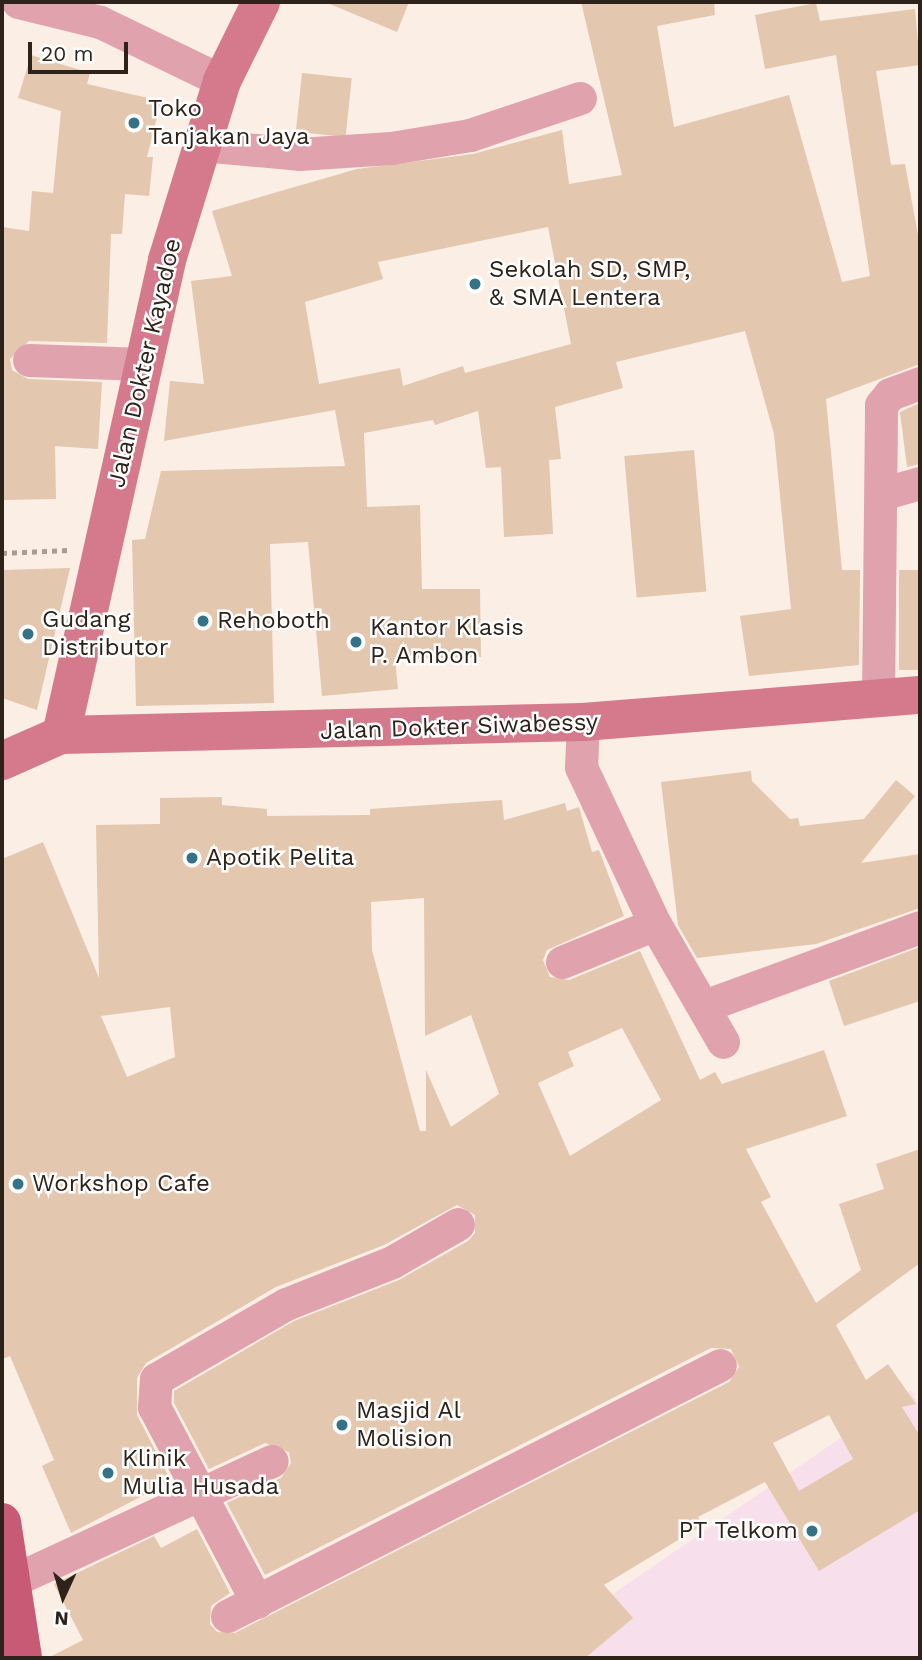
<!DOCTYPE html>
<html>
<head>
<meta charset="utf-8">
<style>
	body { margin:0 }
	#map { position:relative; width:922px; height:1660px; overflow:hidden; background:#fbeee5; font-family:"Work Sans",sans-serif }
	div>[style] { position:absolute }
	.commercial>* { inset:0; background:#f7dfeb }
	.building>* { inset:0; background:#e3c7ae; transform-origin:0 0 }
	.path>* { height:4.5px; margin-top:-2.25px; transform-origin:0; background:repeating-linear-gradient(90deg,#a89c93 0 5px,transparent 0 10px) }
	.street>* { height:33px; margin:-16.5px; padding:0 16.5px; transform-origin:16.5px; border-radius:16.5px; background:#e0a2ad }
	.secondary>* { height:38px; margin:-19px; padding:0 19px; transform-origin:19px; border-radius:19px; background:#d47a8c }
	.primary>* { height:38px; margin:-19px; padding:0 19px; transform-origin:19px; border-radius:19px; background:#c85a75 }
	.dots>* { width:19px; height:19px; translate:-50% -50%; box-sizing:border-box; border:4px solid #fefefe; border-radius:50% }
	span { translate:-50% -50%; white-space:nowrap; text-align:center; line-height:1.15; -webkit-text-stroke:5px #fefefe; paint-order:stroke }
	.poi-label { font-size:24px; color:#2e231a }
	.left { translate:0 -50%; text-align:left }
	.right { translate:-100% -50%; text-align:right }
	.street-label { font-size:24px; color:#2e231a }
	.frame { position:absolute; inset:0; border:4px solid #2e231a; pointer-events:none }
	.north { position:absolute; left:28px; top:1562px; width:70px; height:70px; -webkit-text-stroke:5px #fefefe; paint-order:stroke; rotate:184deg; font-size:19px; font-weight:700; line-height:28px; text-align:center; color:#2e231a }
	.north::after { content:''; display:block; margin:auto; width:24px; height:32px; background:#2e231a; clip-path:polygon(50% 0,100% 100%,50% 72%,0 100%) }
	.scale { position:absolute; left:28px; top:42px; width:100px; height:32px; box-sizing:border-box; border:4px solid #2e231a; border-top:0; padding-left:9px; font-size:21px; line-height:24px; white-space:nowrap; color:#2e231a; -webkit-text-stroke:5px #fefefe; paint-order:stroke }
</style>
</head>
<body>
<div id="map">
	<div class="commercial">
		<div style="clip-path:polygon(911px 1390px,920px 1407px,920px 1658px,536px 1658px,617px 1591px)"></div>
	</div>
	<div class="building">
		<div style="clip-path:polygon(325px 2px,409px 2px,397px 32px)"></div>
		<div style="clip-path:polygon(evenodd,581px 2px,714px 2px,715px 15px,657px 26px,674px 127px,789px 95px,842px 282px,870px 276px,836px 55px,765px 69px,755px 15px,816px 3px,820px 21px,915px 9px,920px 65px,876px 71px,891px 165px,905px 164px,920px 246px,920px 364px,826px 399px,842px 570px,860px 570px,859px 665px,749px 676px,740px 616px,791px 609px,774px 434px,745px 331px,616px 362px,623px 388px,555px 407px,561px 459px,549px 460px,553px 534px,504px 537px,501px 467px,486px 468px,478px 411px,435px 425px,433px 420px,364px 433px,367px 507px,420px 505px,422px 589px,480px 589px,481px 657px,395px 659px,398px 689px,322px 696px,308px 542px,270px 544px,274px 703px,136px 706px,132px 540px,145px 539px,161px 471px,345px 466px,335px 410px,164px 441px,170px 381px,204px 384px,191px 281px,232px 276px,212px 211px,357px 169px,473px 154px,562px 130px,569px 184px,622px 175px,581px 2px,548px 227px,571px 344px,465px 373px,463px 366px,403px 386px,400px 368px,319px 384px,305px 302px,383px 279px,378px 262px,548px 227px)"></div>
		<div style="clip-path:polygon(31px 55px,90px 73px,87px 84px,161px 101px,147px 157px,153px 157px,149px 196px,125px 194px,122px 234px,111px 234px,107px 343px,29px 341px,10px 359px,12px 370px,28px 379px,102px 382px,98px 449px,55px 446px,56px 499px,2px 500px,2px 227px,29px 231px,32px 191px,53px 193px,61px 111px,18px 98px)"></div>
		<div style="left:302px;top:73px;width:50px;height:59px;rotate:6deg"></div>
		<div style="clip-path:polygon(920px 403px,920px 464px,907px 467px,900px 412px)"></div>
		<div style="left:694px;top:450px;width:142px;height:70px;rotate:85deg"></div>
		<div style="clip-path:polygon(70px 568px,37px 710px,2px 698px,2px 570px)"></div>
		<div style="left:899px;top:570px;width:21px;height:100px"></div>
		<div style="clip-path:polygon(751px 771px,752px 781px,790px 819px,798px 818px,800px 826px,864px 819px,896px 780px,915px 796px,861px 863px,920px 854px,920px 908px,816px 944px,697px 958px,678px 925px,661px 782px)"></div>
		<div style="clip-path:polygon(evenodd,222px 797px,222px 805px,267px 809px,267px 816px,370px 815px,370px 809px,502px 800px,504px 820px,565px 803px,567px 811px,579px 807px,592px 852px,599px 850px,624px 916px,547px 950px,543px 960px,550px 977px,569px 980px,640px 951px,700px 1080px,715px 1072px,722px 1084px,824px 1050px,847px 1116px,746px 1149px,771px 1197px,761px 1202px,816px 1303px,861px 1270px,839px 1204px,884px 1189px,876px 1164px,920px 1149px,920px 1263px,836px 1325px,866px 1380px,888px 1364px,916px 1404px,902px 1407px,920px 1436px,920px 1510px,819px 1571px,765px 1482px,698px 1517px,703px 1525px,604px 1585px,633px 1618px,585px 1658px,48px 1658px,83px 1640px,54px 1584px,154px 1536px,161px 1548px,197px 1529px,230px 1593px,211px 1606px,210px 1624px,217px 1632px,235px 1633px,729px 1382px,739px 1367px,731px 1349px,711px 1348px,265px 1575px,227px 1503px,281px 1478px,291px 1463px,289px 1452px,265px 1443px,209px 1469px,174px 1403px,174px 1391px,294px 1321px,399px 1280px,468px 1241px,475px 1233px,475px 1215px,457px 1205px,384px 1245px,276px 1287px,146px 1363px,137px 1378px,137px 1415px,171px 1481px,71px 1533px,42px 1466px,54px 1460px,10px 1356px,2px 1359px,2px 859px,43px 842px,99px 978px,96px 825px,160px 824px,160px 798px,222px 797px,424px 898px,425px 1036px,471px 1015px,499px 1094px,451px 1127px,426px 1070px,426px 1131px,420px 1131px,372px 950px,371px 902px,424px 898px,222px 797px,170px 1007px,175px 1057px,127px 1077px,101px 1016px,170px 1007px,222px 797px,622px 1028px,661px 1100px,570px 1156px,538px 1083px,574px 1066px,568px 1052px,622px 1028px,222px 797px,829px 1415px,853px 1459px,799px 1491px,773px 1443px,829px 1415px)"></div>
		<div style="clip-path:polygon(920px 947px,920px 1001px,844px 1026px,829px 981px)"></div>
	</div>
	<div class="path">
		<div style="left:2px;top:553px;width:66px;rotate:-2.6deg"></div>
	</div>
	<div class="street">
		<div style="left:18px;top:2px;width:84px;rotate:13.7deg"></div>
		<div style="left:100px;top:22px;width:136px;rotate:25.8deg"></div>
		<div style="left:201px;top:145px;width:98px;rotate:5.2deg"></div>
		<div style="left:299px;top:154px;width:92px;rotate:-3.7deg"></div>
		<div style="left:391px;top:148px;width:80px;rotate:-9.3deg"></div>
		<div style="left:470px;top:135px;width:116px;rotate:-18.6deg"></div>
		<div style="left:29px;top:360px;width:115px;rotate:2deg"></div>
		<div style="left:881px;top:494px;width:41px;rotate:-15.8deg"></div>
		<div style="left:878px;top:699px;width:294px;rotate:-89.4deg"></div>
		<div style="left:881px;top:405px;width:14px;rotate:-51deg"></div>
		<div style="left:890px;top:394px;width:32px;rotate:-20deg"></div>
		<div style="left:583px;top:722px;width:45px;rotate:92.5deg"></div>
		<div style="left:581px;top:767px;width:174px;rotate:64.8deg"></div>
		<div style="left:655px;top:924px;width:136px;rotate:60deg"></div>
		<div style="left:562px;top:962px;width:100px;rotate:-22.2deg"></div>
		<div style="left:704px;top:1006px;width:230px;rotate:-20.1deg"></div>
		<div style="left:12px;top:1581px;width:286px;rotate:-24.8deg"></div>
		<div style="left:257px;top:1602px;width:221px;rotate:-117.8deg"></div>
		<div style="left:154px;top:1407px;width:28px;rotate:-86deg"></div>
		<div style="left:156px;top:1379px;width:150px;rotate:-30deg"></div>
		<div style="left:286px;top:1304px;width:114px;rotate:-21.6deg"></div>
		<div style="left:392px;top:1262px;width:76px;rotate:-29.9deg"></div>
		<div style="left:227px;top:1616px;width:553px;rotate:-26.98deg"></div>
	</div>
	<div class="secondary">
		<div style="left:61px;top:735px;width:487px;rotate:-77.4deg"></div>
		<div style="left:167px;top:260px;width:187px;rotate:-72.9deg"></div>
		<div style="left:222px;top:81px;width:88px;rotate:-63.7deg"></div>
		<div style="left:2px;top:761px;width:64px;rotate:-23.8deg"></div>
		<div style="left:61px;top:735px;width:522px;rotate:-1.43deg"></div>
		<div style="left:583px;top:722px;width:338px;rotate:-4.6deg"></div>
	</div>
	<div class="primary">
		<div style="left:2px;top:1522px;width:138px;rotate:81.2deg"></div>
	</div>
	<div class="dots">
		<div style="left:134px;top:123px;background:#347288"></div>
		<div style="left:475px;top:284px;background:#347288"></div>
		<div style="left:203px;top:621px;background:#347288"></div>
		<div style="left:28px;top:634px;background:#347288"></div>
		<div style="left:356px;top:642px;background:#347288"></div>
		<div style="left:192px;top:858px;background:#347288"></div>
		<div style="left:18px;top:1184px;background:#347288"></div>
		<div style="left:342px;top:1425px;background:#347288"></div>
		<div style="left:108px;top:1473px;background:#347288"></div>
		<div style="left:812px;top:1531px;background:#347288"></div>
	</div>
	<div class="poi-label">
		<span class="left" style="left:148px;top:123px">Toko<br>Tanjakan Jaya</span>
		<span class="left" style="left:489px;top:284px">Sekolah SD, SMP,<br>&amp; SMA Lentera</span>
		<span class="left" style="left:42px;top:634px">Gudang<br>Distributor</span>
		<span class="left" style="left:217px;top:621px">Rehoboth</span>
		<span class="left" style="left:370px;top:642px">Kantor Klasis<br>P. Ambon</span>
		<span class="left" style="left:206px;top:858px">Apotik Pelita</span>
		<span class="left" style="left:32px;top:1184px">Workshop Cafe</span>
		<span class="left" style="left:356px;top:1425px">Masjid Al<br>Molision</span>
		<span class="left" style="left:122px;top:1473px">Klinik<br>Mulia Husada</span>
		<span class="right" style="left:798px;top:1531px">PT Telkom</span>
	</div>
	<div class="street-label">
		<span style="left:145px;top:363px;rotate:-77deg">Jalan Dokter Kayadoe</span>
		<span style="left:459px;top:727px;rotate:-2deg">Jalan Dokter Siwabessy</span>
	</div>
	<div class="frame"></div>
	<div class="north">N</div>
	<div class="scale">20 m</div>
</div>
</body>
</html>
